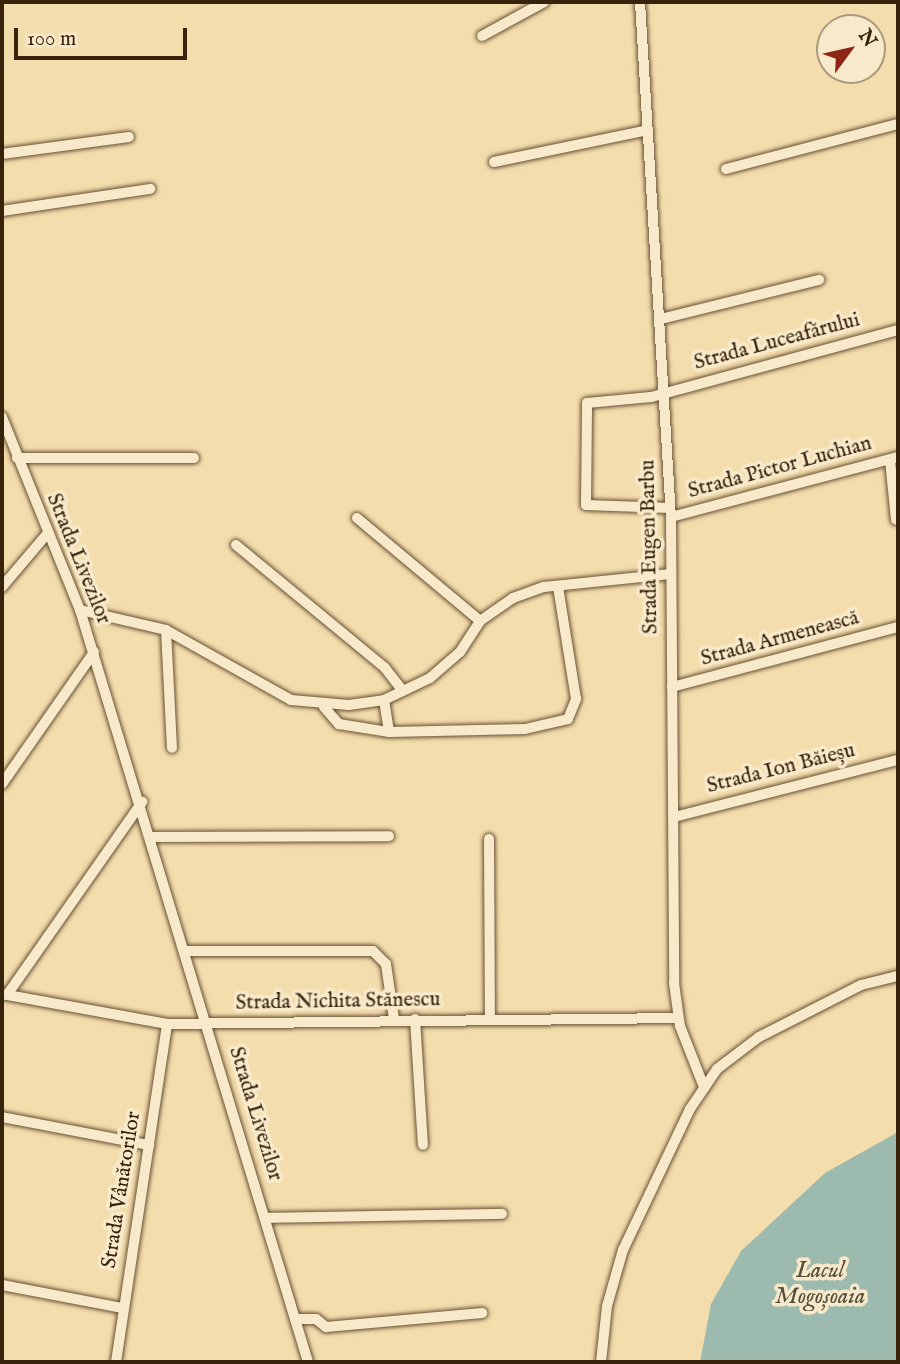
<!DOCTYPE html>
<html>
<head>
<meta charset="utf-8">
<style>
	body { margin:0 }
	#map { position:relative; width:900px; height:1364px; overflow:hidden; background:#f4ddad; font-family:"IM FELL English",serif }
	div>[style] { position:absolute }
	.water>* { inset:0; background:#9cbbae }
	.roads { filter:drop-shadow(0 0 2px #665134) drop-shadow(0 0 2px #665134) }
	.street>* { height:10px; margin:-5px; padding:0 5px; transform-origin:5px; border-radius:5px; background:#f8e9ca }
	span { translate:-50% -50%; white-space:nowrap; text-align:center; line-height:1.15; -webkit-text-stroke:7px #f8e9ca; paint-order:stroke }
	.street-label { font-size:21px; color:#37220c }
	.water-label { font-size:23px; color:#55503d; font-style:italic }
	.frame { position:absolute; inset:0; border:4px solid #37220c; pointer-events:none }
	.north { position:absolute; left:816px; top:14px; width:70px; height:70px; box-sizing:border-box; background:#f8e9ca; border:2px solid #ab997e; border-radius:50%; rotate:57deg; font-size:19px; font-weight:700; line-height:28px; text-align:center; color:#37220c }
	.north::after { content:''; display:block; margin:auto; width:24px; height:32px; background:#8f2418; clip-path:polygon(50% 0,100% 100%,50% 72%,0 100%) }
	.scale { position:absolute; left:14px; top:28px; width:173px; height:32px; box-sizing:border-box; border:4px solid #37220c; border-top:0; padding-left:9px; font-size:21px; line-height:24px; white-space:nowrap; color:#37220c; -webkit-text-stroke:5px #f8e9ca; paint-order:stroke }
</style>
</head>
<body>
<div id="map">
	<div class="water">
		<div style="clip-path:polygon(898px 1132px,898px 1362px,700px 1362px,711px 1304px,741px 1251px,825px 1173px)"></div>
	</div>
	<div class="roads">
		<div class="street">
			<div style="left:640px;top:2px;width:516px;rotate:86.56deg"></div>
			<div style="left:671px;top:517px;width:466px;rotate:89.6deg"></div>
			<div style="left:674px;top:983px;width:43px;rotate:82.1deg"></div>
			<div style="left:680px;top:1026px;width:66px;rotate:68.5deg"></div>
			<div style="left:482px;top:36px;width:71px;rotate:-28.7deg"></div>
			<div style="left:2px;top:154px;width:128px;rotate:-7.6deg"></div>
			<div style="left:494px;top:162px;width:157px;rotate:-11.7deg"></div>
			<div style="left:726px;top:169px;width:178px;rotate:-14.7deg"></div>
			<div style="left:2px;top:211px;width:150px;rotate:-8.5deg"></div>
			<div style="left:661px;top:319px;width:163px;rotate:-13.9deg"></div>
			<div style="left:2px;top:417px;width:208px;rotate:68deg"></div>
			<div style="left:80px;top:610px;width:786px;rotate:73.13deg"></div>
			<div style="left:17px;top:458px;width:177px"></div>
			<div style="left:890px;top:460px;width:60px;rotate:84.3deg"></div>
			<div style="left:670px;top:508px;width:84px;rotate:-178deg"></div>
			<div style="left:586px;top:505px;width:102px;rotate:-89.4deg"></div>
			<div style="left:587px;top:403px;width:64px;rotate:-5.4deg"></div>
			<div style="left:651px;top:397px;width:256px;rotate:-15.2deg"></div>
			<div style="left:671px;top:517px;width:235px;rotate:-14.8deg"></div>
			<div style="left:357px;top:518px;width:160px;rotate:39.9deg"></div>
			<div style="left:236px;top:545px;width:193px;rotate:39.5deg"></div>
			<div style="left:385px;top:668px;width:29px;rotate:52deg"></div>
			<div style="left:2px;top:587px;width:70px;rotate:-49.7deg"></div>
			<div style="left:80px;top:610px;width:88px;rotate:13.1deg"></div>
			<div style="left:166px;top:630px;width:143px;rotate:29.2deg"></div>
			<div style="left:291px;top:700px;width:58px;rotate:4.9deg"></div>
			<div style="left:349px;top:705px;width:35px;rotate:-8deg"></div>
			<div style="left:384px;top:700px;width:51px;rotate:-25.6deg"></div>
			<div style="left:430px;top:678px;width:40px;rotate:-41deg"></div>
			<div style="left:460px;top:652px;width:37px;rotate:-57deg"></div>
			<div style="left:480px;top:621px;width:40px;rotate:-34.9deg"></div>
			<div style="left:513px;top:598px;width:33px;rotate:-20deg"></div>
			<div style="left:544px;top:587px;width:127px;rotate:-5.9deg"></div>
			<div style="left:166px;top:630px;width:118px;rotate:87.1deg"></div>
			<div style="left:672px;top:687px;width:234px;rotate:-14.9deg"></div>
			<div style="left:384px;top:700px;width:32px;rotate:81deg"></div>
			<div style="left:324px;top:707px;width:23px;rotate:49deg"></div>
			<div style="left:339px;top:724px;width:51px;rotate:9.1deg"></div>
			<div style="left:389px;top:732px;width:136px;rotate:-1.3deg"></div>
			<div style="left:525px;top:729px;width:44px;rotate:-13.1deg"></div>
			<div style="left:568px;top:719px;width:22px;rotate:-68deg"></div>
			<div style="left:576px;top:699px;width:114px;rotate:-99.1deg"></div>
			<div style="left:2px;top:784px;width:161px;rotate:-55.1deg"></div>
			<div style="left:674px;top:817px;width:231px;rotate:-14.3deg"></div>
			<div style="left:152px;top:837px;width:237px;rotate:-0.2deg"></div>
			<div style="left:489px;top:839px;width:180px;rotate:89.7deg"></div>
			<div style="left:186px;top:951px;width:187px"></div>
			<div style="left:373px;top:951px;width:18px;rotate:45deg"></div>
			<div style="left:386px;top:964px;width:56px;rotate:81.7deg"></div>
			<div style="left:2px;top:994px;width:168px;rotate:10.3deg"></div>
			<div style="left:167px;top:1024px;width:511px;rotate:-0.67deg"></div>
			<div style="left:7px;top:995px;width:236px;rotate:-55deg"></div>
			<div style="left:415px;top:1019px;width:126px;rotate:86.4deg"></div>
			<div style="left:2px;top:1117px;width:150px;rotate:10.8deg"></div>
			<div style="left:265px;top:1218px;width:237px;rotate:-1deg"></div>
			<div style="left:2px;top:1285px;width:123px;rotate:10.8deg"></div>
			<div style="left:295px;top:1319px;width:21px"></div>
			<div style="left:316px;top:1319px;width:13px;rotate:39deg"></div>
			<div style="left:326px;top:1327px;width:157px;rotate:-5.1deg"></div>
			<div style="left:116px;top:1362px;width:342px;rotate:-81.4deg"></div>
			<div style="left:601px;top:1362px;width:56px;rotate:-83.9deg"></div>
			<div style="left:607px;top:1306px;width:58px;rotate:-74.1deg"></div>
			<div style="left:623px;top:1250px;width:156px;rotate:-64.6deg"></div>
			<div style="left:690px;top:1109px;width:48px;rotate:-56deg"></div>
			<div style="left:717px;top:1069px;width:53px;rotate:-37.3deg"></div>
			<div style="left:759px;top:1037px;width:114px;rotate:-27deg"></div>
			<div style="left:861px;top:985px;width:38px;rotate:-14deg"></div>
		</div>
	</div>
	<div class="street-label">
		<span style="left:777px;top:342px;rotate:-15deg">Strada Luceafărului</span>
		<span style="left:780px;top:468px;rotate:-15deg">Strada Pictor Luchian</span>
		<span style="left:650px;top:547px;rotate:-91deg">Strada Eugen Barbu</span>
		<span style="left:78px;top:559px;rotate:68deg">Strada Livezilor</span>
		<span style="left:780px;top:639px;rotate:-15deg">Strada Armenească</span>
		<span style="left:781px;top:769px;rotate:-14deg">Strada Ion Băieșu</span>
		<span style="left:338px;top:1002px;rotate:-1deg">Strada Nichita Stănescu</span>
		<span style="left:255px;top:1114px;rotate:73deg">Strada Livezilor</span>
		<span style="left:122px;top:1190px;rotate:-81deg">Strada Vânătorilor</span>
	</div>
	<div class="water-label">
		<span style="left:820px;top:1284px">Lacul<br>Mogoșoaia</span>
	</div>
	<div class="frame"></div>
	<div class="north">N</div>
	<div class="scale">100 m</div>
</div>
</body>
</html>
